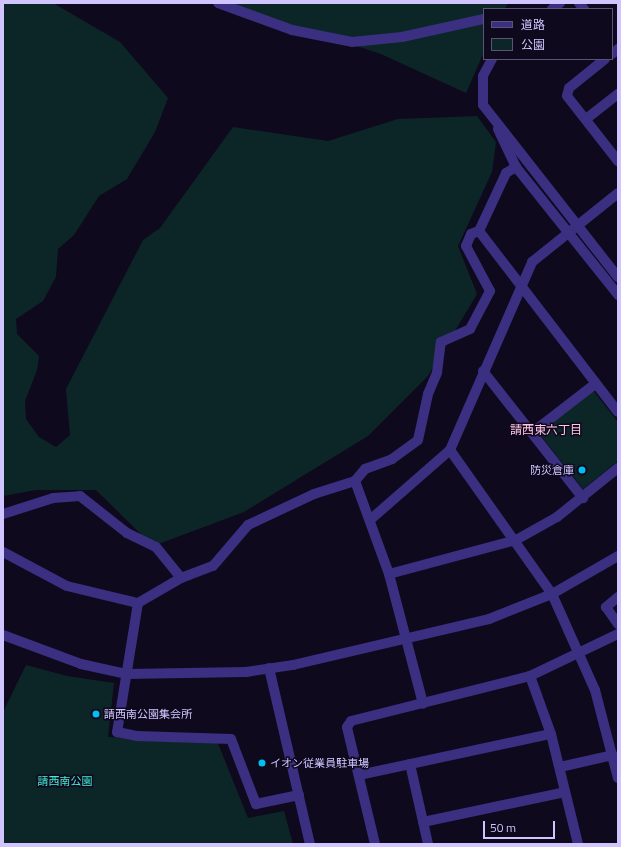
<!DOCTYPE html>
<html>
<head>
<meta charset="utf-8">
<style>
	body { margin:0 }
	#map { position:relative; width:621px; height:847px; overflow:hidden; background:#0e091d; font-family:"Titillium Web","Noto Sans JP",sans-serif }
	div>[style] { position:absolute }
	.green>* { inset:0; background:#0c2627 }
	.minor>* { height:10px; margin:-5px; padding:0 5px; transform-origin:5px; border-radius:5px; background:#3a2f81 }
	.tertiary>* { height:10px; margin:-5px; padding:0 5px; transform-origin:5px; border-radius:5px; background:#3a2f81 }
	.dots>* { width:11px; height:11px; translate:-50% -50%; box-sizing:border-box; border:2px solid #0e091d; border-radius:50% }
	span { translate:-50% -50%; white-space:nowrap; text-align:center; line-height:1.15; -webkit-text-stroke:3px #0e091d; paint-order:stroke }
	.poi-label { font-size:11px; color:#d1c5ff }
	.right { translate:-100% -50%; text-align:right }
	.left { translate:0 -50%; text-align:left }
	.park-label { font-size:11px; color:#45ebd2 }
	.neighbourhood-label { font-size:12px; color:#ffc7e5 }
	.frame { position:absolute; inset:0; border:4px solid #d1c5ff; pointer-events:none }
	.legend { position:absolute; left:483px; top:8px; width:130px; height:52px; box-sizing:border-box; background:#0e091d; border:1px solid #5c5477; margin:0; padding:5px 7px; list-style:none; font-size:12px; color:#d1c5ff }
	.legend li { display:flex; align-items:center; gap:8px; height:20px }
	.legend b { width:20px; border:1px solid #5c5477 }
	.scale { position:absolute; left:483px; top:821px; width:72px; height:18px; box-sizing:border-box; border:2px solid #d1c5ff; border-top:0; padding-left:5px; font-size:12px; line-height:14px; white-space:nowrap; color:#d1c5ff; -webkit-text-stroke:3px #0e091d; paint-order:stroke }
</style>
</head>
<body>
<div id="map">
	<div class="green">
		<div style="clip-path:polygon(3px 3px,53px 3px,120px 42px,168px 98px,155px 132px,127px 179px,99px 196px,74px 235px,58px 249px,56px 277px,43px 301px,16px 319px,17px 334px,39px 356px,37px 370px,25px 401px,26px 419px,39px 437px,56px 447px,70px 435px,66px 389px,143px 240px,160px 228px,233px 127px,328px 141px,398px 119px,477px 116px,496px 142px,492px 172px,458px 246px,477px 294px,428px 376px,368px 436px,244px 512px,153px 546px,96px 490px,36px 490px,3px 496px)"></div>
		<div style="clip-path:polygon(225px 3px,508px 3px,505px 9px,484px 9px,484px 52px,466px 93px,381px 54px)"></div>
		<div style="clip-path:polygon(592px 389px,618px 422px,618px 461px,583px 489px,538px 432px)"></div>
		<div style="clip-path:polygon(26px 665px,67px 676px,114px 683px,108px 737px,217px 741px,248px 818px,284px 811px,293px 844px,3px 844px,3px 712px)"></div>
	</div>
	<div class="minor">
		<div style="left:218px;top:3px;width:79px;rotate:20deg"></div>
		<div style="left:292px;top:30px;width:61px;rotate:11.3deg"></div>
		<div style="left:352px;top:42px;width:50px;rotate:-5.7deg"></div>
		<div style="left:402px;top:37px;width:84px;rotate:-12.4deg"></div>
		<div style="left:579px;top:3px;width:8px;rotate:50deg"></div>
		<div style="left:612px;top:54px;width:8px;rotate:-40deg"></div>
		<div style="left:605px;top:59px;width:46px;rotate:141.1deg"></div>
		<div style="left:569px;top:88px;width:8px;rotate:104deg"></div>
		<div style="left:567px;top:96px;width:83px;rotate:51.9deg"></div>
		<div style="left:586px;top:119px;width:41px;rotate:-38deg"></div>
		<div style="left:479px;top:231px;width:64px;rotate:-65deg"></div>
		<div style="left:506px;top:173px;width:12px;rotate:-31deg"></div>
		<div style="left:483px;top:371px;width:162px;rotate:51.8deg"></div>
		<div style="left:533px;top:432px;width:78px;rotate:-37.7deg"></div>
		<div style="left:450px;top:450px;width:176px;rotate:54.7deg"></div>
		<div style="left:552px;top:594px;width:105px;rotate:65.9deg"></div>
		<div style="left:595px;top:690px;width:91px;rotate:75.4deg"></div>
		<div style="left:355px;top:481px;width:16px;rotate:-50deg"></div>
		<div style="left:365px;top:469px;width:29px;rotate:-20deg"></div>
		<div style="left:392px;top:459px;width:32px;rotate:-36deg"></div>
		<div style="left:418px;top:440px;width:47px;rotate:-77.7deg"></div>
		<div style="left:428px;top:394px;width:23px;rotate:-67deg"></div>
		<div style="left:437px;top:373px;width:31px;rotate:-83deg"></div>
		<div style="left:441px;top:342px;width:32px;rotate:-24deg"></div>
		<div style="left:470px;top:329px;width:43px;rotate:-62.2deg"></div>
		<div style="left:490px;top:291px;width:51px;rotate:-118.1deg"></div>
		<div style="left:466px;top:246px;width:13px;rotate:-67deg"></div>
		<div style="left:471px;top:234px;width:9px;rotate:-21deg"></div>
		<div style="left:479px;top:231px;width:228px;rotate:52.5deg"></div>
		<div style="left:3px;top:514px;width:52px;rotate:-17.7deg"></div>
		<div style="left:53px;top:498px;width:27px;rotate:-4deg"></div>
		<div style="left:80px;top:496px;width:60px;rotate:38.2deg"></div>
		<div style="left:127px;top:533px;width:32px;rotate:26deg"></div>
		<div style="left:156px;top:547px;width:40px;rotate:51deg"></div>
		<div style="left:370px;top:520px;width:106px;rotate:-41.2deg"></div>
		<div style="left:450px;top:450px;width:205px;rotate:-66.4deg"></div>
		<div style="left:532px;top:262px;width:110px;rotate:-38.7deg"></div>
		<div style="left:3px;top:552px;width:72px;rotate:28deg"></div>
		<div style="left:67px;top:586px;width:73px;rotate:13.5deg"></div>
		<div style="left:138px;top:603px;width:50px;rotate:-30.2deg"></div>
		<div style="left:181px;top:578px;width:34px;rotate:-21deg"></div>
		<div style="left:213px;top:566px;width:54px;rotate:-49.5deg"></div>
		<div style="left:248px;top:525px;width:73px;rotate:-25.2deg"></div>
		<div style="left:314px;top:494px;width:43px;rotate:-17.6deg"></div>
		<div style="left:355px;top:481px;width:99px;rotate:69.9deg"></div>
		<div style="left:389px;top:574px;width:134px;rotate:75.3deg"></div>
		<div style="left:389px;top:574px;width:131px;rotate:-15deg"></div>
		<div style="left:516px;top:540px;width:47px;rotate:-29.3deg"></div>
		<div style="left:557px;top:517px;width:78px;rotate:-38.8deg"></div>
		<div style="left:618px;top:597px;width:16px;rotate:140deg"></div>
		<div style="left:606px;top:607px;width:21px;rotate:55deg"></div>
		<div style="left:138px;top:603px;width:131px;rotate:99.2deg"></div>
		<div style="left:117px;top:732px;width:20px;rotate:11deg"></div>
		<div style="left:137px;top:736px;width:94px;rotate:1.8deg"></div>
		<div style="left:231px;top:739px;width:70px;rotate:69deg"></div>
		<div style="left:256px;top:804px;width:44px;rotate:-11.8deg"></div>
		<div style="left:530px;top:676px;width:62px;rotate:70.1deg"></div>
		<div style="left:551px;top:734px;width:113px;rotate:76.2deg"></div>
		<div style="left:410px;top:764px;width:82px;rotate:77.3deg"></div>
		<div style="left:560px;top:767px;width:54px;rotate:-12.8deg"></div>
		<div style="left:359px;top:775px;width:196px;rotate:-12.1deg"></div>
		<div style="left:423px;top:822px;width:145px;rotate:-11.9deg"></div>
		<div style="left:375px;top:844px;width:120px;rotate:-103.5deg"></div>
		<div style="left:347px;top:727px;width:7px;rotate:-56deg"></div>
		<div style="left:351px;top:721px;width:185px;rotate:-14.1deg"></div>
		<div style="left:530px;top:676px;width:98px;rotate:-25.5deg"></div>
	</div>
	<div class="tertiary">
		<div style="left:552px;top:9px;width:10px;rotate:-37deg"></div>
		<div style="left:492px;top:59px;width:19px;rotate:118deg"></div>
		<div style="left:483px;top:76px;width:29px;rotate:90deg"></div>
		<div style="left:483px;top:105px;width:219px;rotate:51.9deg"></div>
		<div style="left:498px;top:129px;width:42px;rotate:64.7deg"></div>
		<div style="left:516px;top:167px;width:164px;rotate:51.4deg"></div>
		<div style="left:3px;top:635px;width:83px;rotate:20.4deg"></div>
		<div style="left:81px;top:664px;width:47px;rotate:12.3deg"></div>
		<div style="left:127px;top:674px;width:119px;rotate:-1deg"></div>
		<div style="left:246px;top:672px;width:48px;rotate:-8.5deg"></div>
		<div style="left:293px;top:665px;width:201px;rotate:-13.2deg"></div>
		<div style="left:489px;top:619px;width:68px;rotate:-21.6deg"></div>
		<div style="left:552px;top:594px;width:76px;rotate:-29.9deg"></div>
		<div style="left:269px;top:668px;width:181px;rotate:76.9deg"></div>
	</div>
	<div class="dots">
		<div style="left:582px;top:470px;background:#00c0f0"></div>
		<div style="left:96px;top:714px;background:#00c0f0"></div>
		<div style="left:262px;top:763px;background:#00c0f0"></div>
	</div>
	<div class="poi-label">
		<span class="right" style="left:574px;top:470px">防災倉庫</span>
		<span class="left" style="left:104px;top:714px">請西南公園集会所</span>
		<span class="left" style="left:270px;top:763px">イオン従業員駐車場</span>
	</div>
	<div class="park-label">
		<span style="left:65px;top:781px">請西南公園</span>
	</div>
	<div class="neighbourhood-label">
		<span style="left:546px;top:430px">請西東六丁目</span>
	</div>
	<div class="frame"></div>
	<ul class="legend">
	<li><b style="height:5px;background:#3a2f81"></b>道路</li>
	<li><b style="height:11px;background:#0c2627"></b>公園</li>
	</ul>
	<div class="scale">50 m</div>
</div>
</body>
</html>
